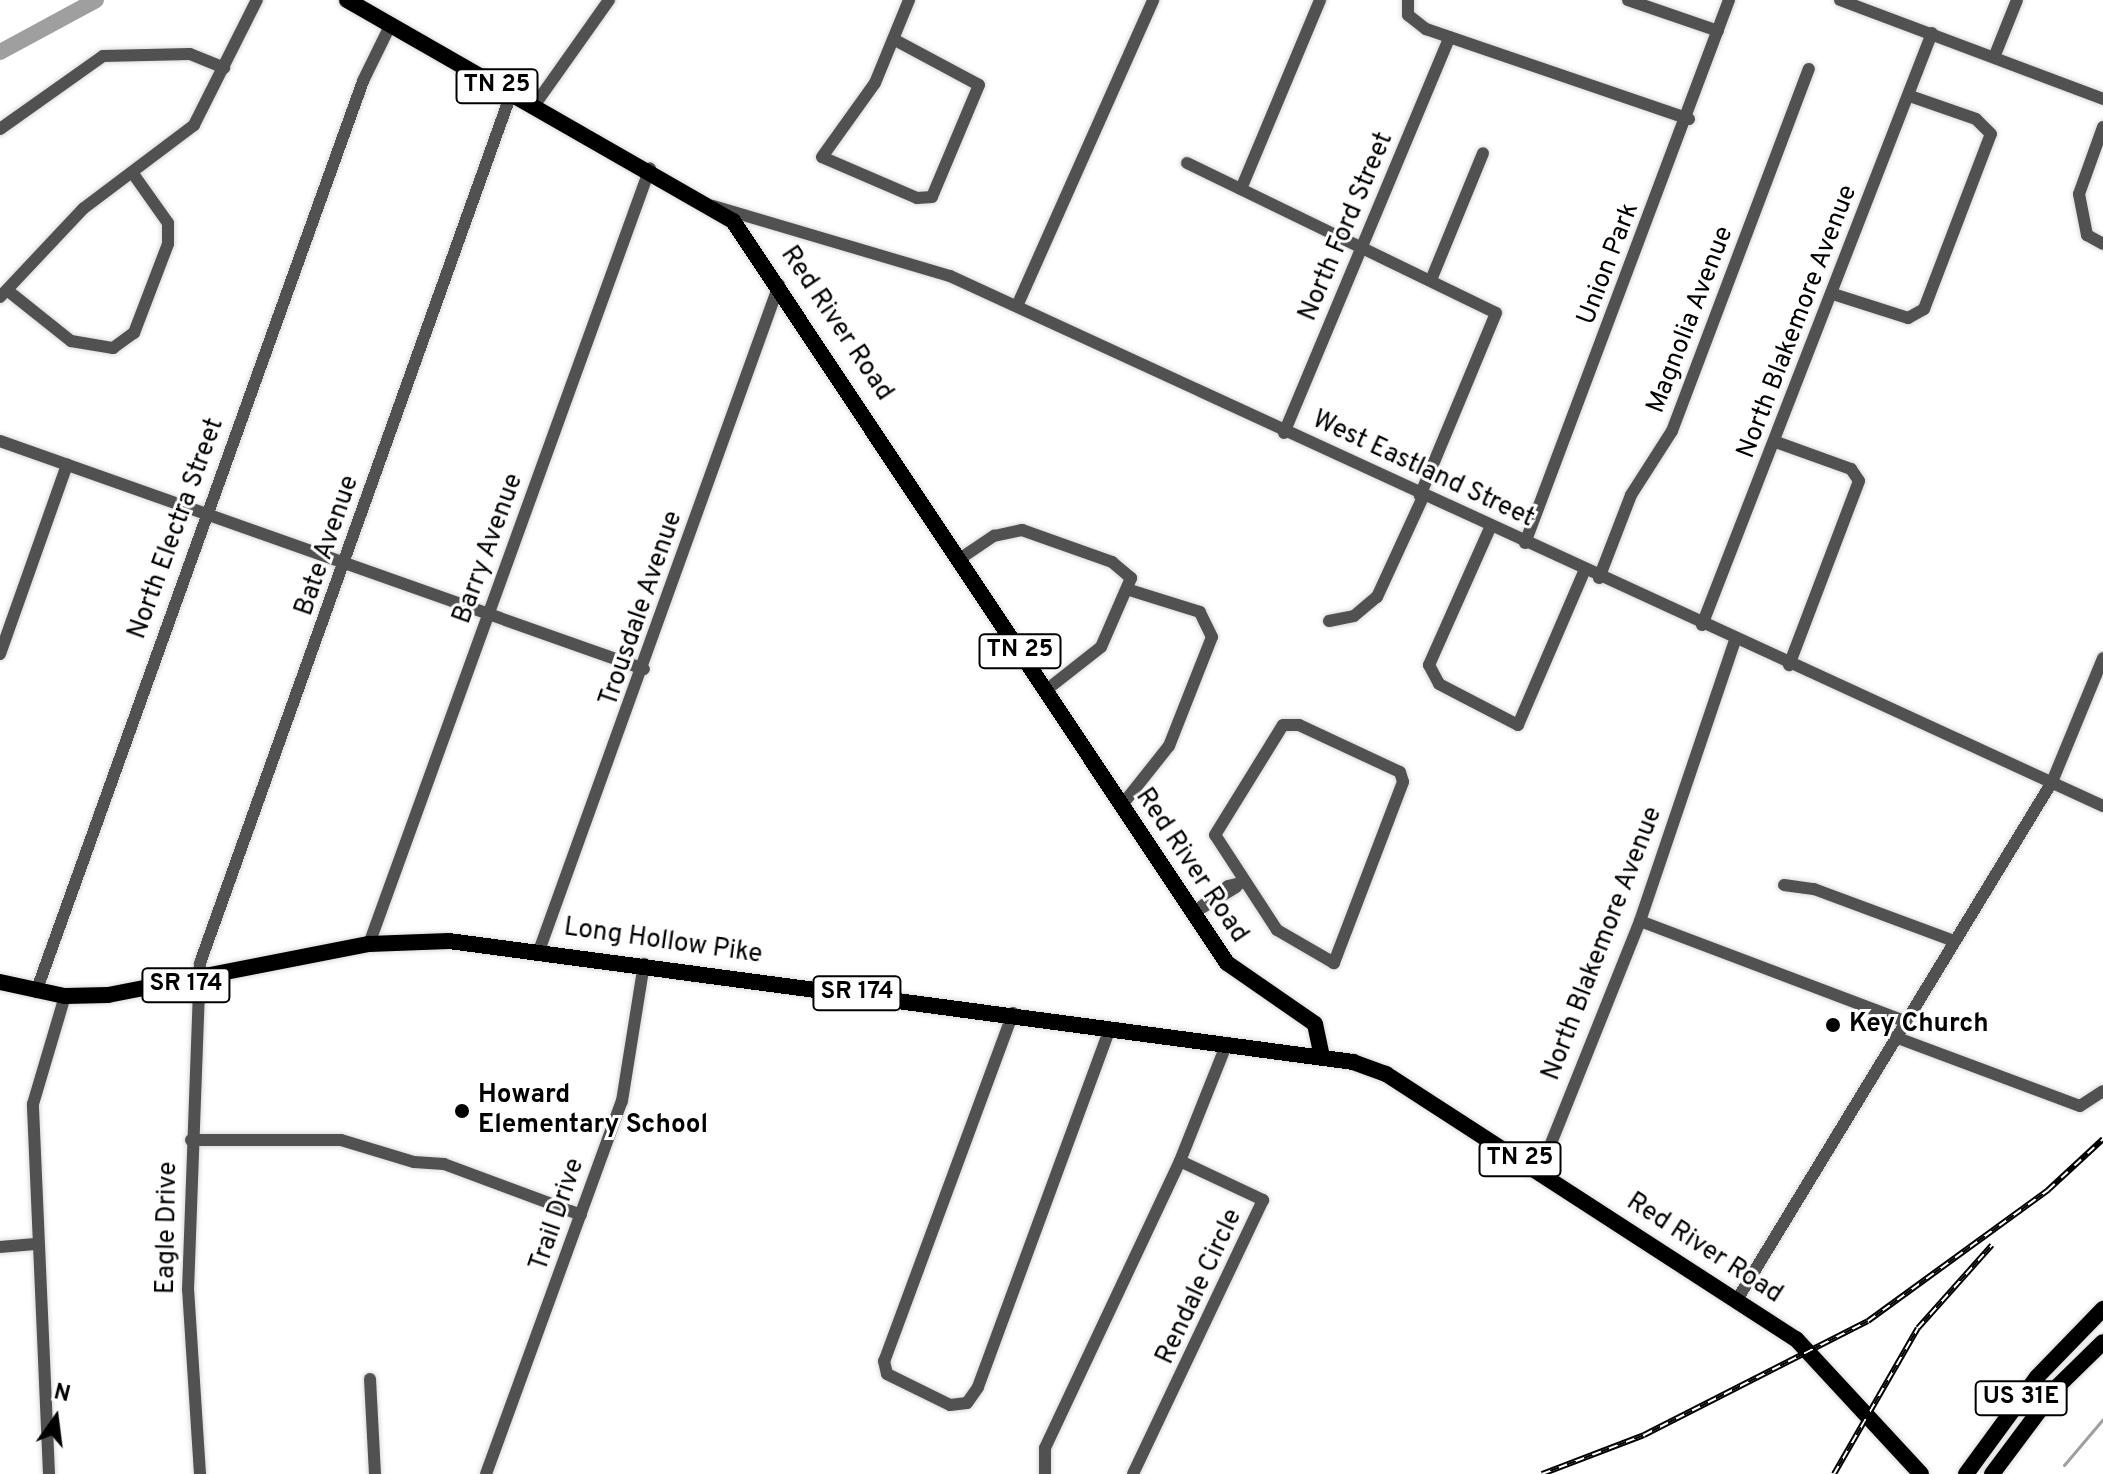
<!DOCTYPE html>
<html>
<head>
<meta charset="utf-8">
<style>
	body { margin:0 }
	#map { position:relative; width:2103px; height:1474px; overflow:hidden; background:#fff; font-family:Overpass,sans-serif }
	div>[style] { position:absolute }
	.stream>* { height:3px; margin:-1.5px; padding:0 1.5px; transform-origin:1.5px; border-radius:1.5px; background:#9f9f9f }
	.river>* { height:16px; margin:-8px; padding:0 8px; transform-origin:8px; border-radius:8px; background:#9f9f9f }
	.roads { filter:drop-shadow(0 0 2px #dbdbdb) drop-shadow(0 0 2px #dbdbdb) }
	.minor>* { height:12px; margin:-6px; padding:0 6px; transform-origin:6px; border-radius:6px; background:#515151 }
	.major>* { height:16px; margin:-8px; padding:0 8px; transform-origin:8px; border-radius:8px; background:#000 }
	.rail>* { height:6px; margin-top:-3px; transform-origin:0; background:repeating-linear-gradient(90deg,#fff 0 9px,#000 0 18px); box-sizing:border-box; border-block:2px solid #000 }
	.dots>* { width:22px; height:22px; translate:-50% -50%; box-sizing:border-box; border:4px solid #fff; border-radius:50% }
	span { translate:-50% -50%; white-space:nowrap; text-align:center; line-height:1.15; -webkit-text-stroke:6px #fff; paint-order:stroke }
	.shield-label span { padding:2px 6px; background:#fff; border:2px solid; border-radius:6px; -webkit-text-stroke-width:0 }
	.shield-label { font-size:24px; color:#000; font-weight:700 }
	.street-label { font-size:26px; color:#000 }
	.poi-label { font-size:26px; color:#000; font-weight:700 }
	.left { translate:0 -50%; text-align:left }
	.north { position:absolute; left:16px; top:1378px; width:80px; height:80px; -webkit-text-stroke:6px #fff; paint-order:stroke; rotate:14deg; font-size:22px; font-weight:700; line-height:32px; text-align:center; color:#000 }
	.north::after { content:''; display:block; margin:auto; width:28px; height:36px; background:#000; clip-path:polygon(50% 0,100% 100%,50% 72%,0 100%) }
</style>
</head>
<body>
<div id="map">
	<div class="stream">
		<div style="left:2064px;top:1465px;width:60px;rotate:-49.7deg"></div>
	</div>
	<div class="river">
		<div style="left:0;top:52px;width:109px;rotate:-28.4deg"></div>
	</div>
	<div class="roads">
		<div class="minor">
			<div style="left:1408px;top:0;width:15px;rotate:90deg"></div>
			<div style="left:1408px;top:15px;width:23px;rotate:38deg"></div>
			<div style="left:1426px;top:29px;width:278px;rotate:18.9deg"></div>
			<div style="left:1628px;top:0;width:95px;rotate:19deg"></div>
			<div style="left:1840px;top:0;width:281px;rotate:20.6deg"></div>
			<div style="left:895px;top:40px;width:95px;rotate:28.2deg"></div>
			<div style="left:979px;top:85px;width:121px;rotate:112.8deg"></div>
			<div style="left:932px;top:197px;width:15px;rotate:176deg"></div>
			<div style="left:917px;top:198px;width:103px;rotate:-156.7deg"></div>
			<div style="left:822px;top:157px;width:91px;rotate:-54.4deg"></div>
			<div style="left:875px;top:83px;width:90px;rotate:-67.7deg"></div>
			<div style="left:1995px;top:55px;width:59px;rotate:-68.2deg"></div>
			<div style="left:534px;top:106px;width:130px;rotate:-54.7deg"></div>
			<div style="left:2103px;top:127px;width:71px;rotate:109.7deg"></div>
			<div style="left:2079px;top:194px;width:42px;rotate:79deg"></div>
			<div style="left:2087px;top:235px;width:18px;rotate:29deg"></div>
			<div style="left:0;top:129px;width:126px;rotate:-35.3deg"></div>
			<div style="left:103px;top:56px;width:87px;rotate:-1.3deg"></div>
			<div style="left:190px;top:54px;width:37px;rotate:22deg"></div>
			<div style="left:1187px;top:163px;width:343px;rotate:25.9deg"></div>
			<div style="left:1496px;top:313px;width:198px;rotate:112.6deg"></div>
			<div style="left:1241px;top:189px;width:205px;rotate:-67.3deg"></div>
			<div style="left:713px;top:206px;width:247px;rotate:16.5deg"></div>
			<div style="left:950px;top:276px;width:1269px;rotate:24.69deg"></div>
			<div style="left:1431px;top:280px;width:137px;rotate:-67.7deg"></div>
			<div style="left:7px;top:290px;width:82px;rotate:38.6deg"></div>
			<div style="left:71px;top:341px;width:43px;rotate:9.5deg"></div>
			<div style="left:113px;top:348px;width:26px;rotate:-36deg"></div>
			<div style="left:134px;top:333px;width:95px;rotate:-69.1deg"></div>
			<div style="left:168px;top:244px;width:21px;rotate:-90deg"></div>
			<div style="left:168px;top:223px;width:59px;rotate:-125.3deg"></div>
			<div style="left:1833px;top:294px;width:79px;rotate:17.7deg"></div>
			<div style="left:1908px;top:318px;width:18px;rotate:-29deg"></div>
			<div style="left:1924px;top:309px;width:187px;rotate:-69.1deg"></div>
			<div style="left:1991px;top:134px;width:21px;rotate:-135deg"></div>
			<div style="left:1976px;top:119px;width:70px;rotate:-160.8deg"></div>
			<div style="left:0;top:297px;width:122px;rotate:-46.7deg"></div>
			<div style="left:84px;top:208px;width:138px;rotate:-37deg"></div>
			<div style="left:194px;top:125px;width:140px;rotate:-63.3deg"></div>
			<div style="left:1017px;top:306px;width:335px;rotate:-66deg"></div>
			<div style="left:1284px;top:433px;width:429px;rotate:-67.3deg"></div>
			<div style="left:0;top:441px;width:683px;rotate:19.5deg"></div>
			<div style="left:1776px;top:442px;width:80px;rotate:19.8deg"></div>
			<div style="left:1851px;top:469px;width:14px;rotate:56deg"></div>
			<div style="left:1859px;top:481px;width:197px;rotate:110.8deg"></div>
			<div style="left:1490px;top:528px;width:150px;rotate:114deg"></div>
			<div style="left:1429px;top:665px;width:21px;rotate:62deg"></div>
			<div style="left:1439px;top:684px;width:89px;rotate:27.4deg"></div>
			<div style="left:1518px;top:725px;width:167px;rotate:-66.7deg"></div>
			<div style="left:1525px;top:543px;width:580px;rotate:-69.41deg"></div>
			<div style="left:961px;top:558px;width:40px;rotate:-34deg"></div>
			<div style="left:994px;top:536px;width:29px;rotate:-12deg"></div>
			<div style="left:1022px;top:530px;width:96px;rotate:19.6deg"></div>
			<div style="left:1112px;top:562px;width:25px;rotate:40deg"></div>
			<div style="left:1131px;top:578px;width:75px;rotate:113.5deg"></div>
			<div style="left:1101px;top:647px;width:71px;rotate:141.8deg"></div>
			<div style="left:1599px;top:578px;width:89px;rotate:-68.9deg"></div>
			<div style="left:1631px;top:495px;width:76px;rotate:-57.4deg"></div>
			<div style="left:1672px;top:431px;width:387px;rotate:-69.3deg"></div>
			<div style="left:1329px;top:621px;width:25px;rotate:-11deg"></div>
			<div style="left:1354px;top:616px;width:30px;rotate:-40deg"></div>
			<div style="left:1377px;top:597px;width:110px;rotate:-65.3deg"></div>
			<div style="left:1702px;top:625px;width:635px;rotate:-68.77deg"></div>
			<div style="left:0;top:654px;width:201px;rotate:-70.5deg"></div>
			<div style="left:1283px;top:725px;width:16px"></div>
			<div style="left:1299px;top:725px;width:111px;rotate:25deg"></div>
			<div style="left:1400px;top:772px;width:10px;rotate:73deg"></div>
			<div style="left:1403px;top:782px;width:194px;rotate:110.9deg"></div>
			<div style="left:1334px;top:963px;width:66px;rotate:-149.9deg"></div>
			<div style="left:1277px;top:930px;width:113px;rotate:-123.1deg"></div>
			<div style="left:1215px;top:835px;width:129px;rotate:-58.3deg"></div>
			<div style="left:1122px;top:805px;width:75px;rotate:-51.5deg"></div>
			<div style="left:1169px;top:746px;width:117px;rotate:-68.5deg"></div>
			<div style="left:1212px;top:637px;width:28px;rotate:-116deg"></div>
			<div style="left:1200px;top:612px;width:73px;rotate:-162.6deg"></div>
			<div style="left:1784px;top:885px;width:30px;rotate:8deg"></div>
			<div style="left:1814px;top:889px;width:149px;rotate:20.4deg"></div>
			<div style="left:1203px;top:907px;width:39px;rotate:-31deg"></div>
			<div style="left:1193px;top:913px;width:44px;rotate:-37.6deg"></div>
			<div style="left:1228px;top:886px;width:17px;rotate:-13deg"></div>
			<div style="left:1640px;top:921px;width:283px;rotate:20.7deg"></div>
			<div style="left:369px;top:944px;width:825px;rotate:-70.09deg"></div>
			<div style="left:540px;top:948px;width:705px;rotate:-70.18deg"></div>
			<div style="left:36px;top:992px;width:968px;rotate:-70.25deg"></div>
			<div style="left:363px;top:81px;width:59px;rotate:-63.9deg"></div>
			<div style="left:1013px;top:1013px;width:371px;rotate:110.3deg"></div>
			<div style="left:884px;top:1361px;width:13px;rotate:77deg"></div>
			<div style="left:887px;top:1374px;width:70px;rotate:26.2deg"></div>
			<div style="left:950px;top:1405px;width:17px;rotate:-7deg"></div>
			<div style="left:967px;top:1403px;width:19px;rotate:-55deg"></div>
			<div style="left:978px;top:1387px;width:382px;rotate:-69.8deg"></div>
			<div style="left:1895px;top:1037px;width:197px;rotate:20.5deg"></div>
			<div style="left:2080px;top:1106px;width:27px;rotate:-33deg"></div>
			<div style="left:191px;top:1140px;width:150px"></div>
			<div style="left:341px;top:1140px;width:76px;rotate:16.8deg"></div>
			<div style="left:414px;top:1162px;width:30px;rotate:4deg"></div>
			<div style="left:444px;top:1164px;width:146px;rotate:20.4deg"></div>
			<div style="left:1180px;top:1161px;width:127px;rotate:-68.3deg"></div>
			<div style="left:1540px;top:1171px;width:269px;rotate:-68.2deg"></div>
			<div style="left:1640px;top:921px;width:297px;rotate:-71.3deg"></div>
			<div style="left:0;top:1247px;width:38px;rotate:-5deg"></div>
			<div style="left:1738px;top:1298px;width:604px;rotate:-58.68deg"></div>
			<div style="left:2052px;top:782px;width:134px;rotate:-67.6deg"></div>
			<div style="left:370px;top:1379px;width:95px;rotate:87deg"></div>
			<div style="left:49px;top:1474px;width:370px;rotate:-92.5deg"></div>
			<div style="left:33px;top:1104px;width:113px;rotate:-73.5deg"></div>
			<div style="left:200px;top:1474px;width:184px;rotate:-93.7deg"></div>
			<div style="left:188px;top:1290px;width:327px;rotate:-87.9deg"></div>
			<div style="left:200px;top:963px;width:923px;rotate:-70.31deg"></div>
			<div style="left:486px;top:1474px;width:397px;rotate:-70deg"></div>
			<div style="left:622px;top:1101px;width:139px;rotate:-80.9deg"></div>
			<div style="left:1045px;top:1474px;width:26px;rotate:-90deg"></div>
			<div style="left:1045px;top:1448px;width:317px;rotate:-64.8deg"></div>
			<div style="left:1180px;top:1161px;width:92px;rotate:25.2deg"></div>
			<div style="left:1263px;top:1200px;width:303px;rotate:115.4deg"></div>
		</div>
		<div class="major">
			<div style="left:347px;top:0;width:445px;rotate:29.8deg"></div>
			<div style="left:733px;top:221px;width:891px;rotate:56.35deg"></div>
			<div style="left:1227px;top:963px;width:107px;rotate:34.7deg"></div>
			<div style="left:1315px;top:1024px;width:34px;rotate:78deg"></div>
			<div style="left:0;top:982px;width:66px;rotate:12.2deg"></div>
			<div style="left:65px;top:996px;width:43px;rotate:-1.3deg"></div>
			<div style="left:108px;top:995px;width:266px;rotate:-11.1deg"></div>
			<div style="left:369px;top:944px;width:80px;rotate:-2.1deg"></div>
			<div style="left:449px;top:941px;width:912px;rotate:7.62deg"></div>
			<div style="left:1353px;top:1062px;width:35px;rotate:20deg"></div>
			<div style="left:1386px;top:1074px;width:488px;rotate:32.9deg"></div>
			<div style="left:1796px;top:1339px;width:184px;rotate:47.2deg"></div>
			<div style="left:1966px;top:1474px;width:120px;rotate:-53.8deg"></div>
			<div style="left:2037px;top:1377px;width:95px;rotate:-45.9deg"></div>
			<div style="left:1992px;top:1474px;width:109px;rotate:-53.2deg"></div>
			<div style="left:2057px;top:1387px;width:64px;rotate:-44.4deg"></div>
		</div>
	</div>
	<div class="rail">
		<div style="left:1542px;top:1474px;width:109px;rotate:-20.9deg"></div>
		<div style="left:1644px;top:1435px;width:251px;rotate:-27deg"></div>
		<div style="left:1868px;top:1321px;width:223px;rotate:-36deg"></div>
		<div style="left:2048px;top:1190px;width:75px;rotate:-42.8deg"></div>
		<div style="left:1834px;top:1474px;width:168px;rotate:-60.1deg"></div>
		<div style="left:1918px;top:1328px;width:111px;rotate:-48.3deg"></div>
	</div>
	<div class="dots">
		<div style="left:1833px;top:1025px;background:#000"></div>
		<div style="left:462px;top:1111px;background:#000"></div>
	</div>
	<div class="shield-label">
		<span style="left:497px;top:86px">TN 25</span>
		<span style="left:1020px;top:651px">TN 25</span>
		<span style="left:186px;top:985px">SR 174</span>
		<span style="left:857px;top:993px">SR 174</span>
		<span style="left:1520px;top:1159px">TN 25</span>
		<span style="left:2021px;top:1398px">US 31E</span>
	</div>
	<div class="street-label">
		<span style="left:1347px;top:227px;rotate:-67deg">North Ford Street</span>
		<span style="left:1609px;top:264px;rotate:-69deg">Union Park</span>
		<span style="left:1691px;top:320px;rotate:-69deg">Magnolia Avenue</span>
		<span style="left:1798px;top:322px;rotate:-69deg">North Blakemore Avenue</span>
		<span style="left:836px;top:324px;rotate:56deg">Red River Road</span>
		<span style="left:1423px;top:470px;rotate:25deg">West Eastland Street</span>
		<span style="left:177px;top:529px;rotate:-70deg">North Electra Street</span>
		<span style="left:328px;top:546px;rotate:-71deg">Bate Avenue</span>
		<span style="left:489px;top:549px;rotate:-70deg">Barry Avenue</span>
		<span style="left:642px;top:609px;rotate:-71deg">Trousdale Avenue</span>
		<span style="left:1191px;top:866px;rotate:56deg">Red River Road</span>
		<span style="left:663px;top:942px;rotate:8deg">Long Hollow Pike</span>
		<span style="left:1603px;top:944px;rotate:-69deg">North Blakemore Avenue</span>
		<span style="left:558px;top:1215px;rotate:-71deg">Trail Drive</span>
		<span style="left:168px;top:1228px;rotate:-89deg">Eagle Drive</span>
		<span style="left:1704px;top:1249px;rotate:33deg">Red River Road</span>
		<span style="left:1200px;top:1287px;rotate:-65deg">Rendale Circle</span>
	</div>
	<div class="poi-label">
		<span class="left" style="left:1849px;top:1025px">Key Church</span>
		<span class="left" style="left:478px;top:1111px">Howard<br>Elementary School</span>
	</div>
	<div class="north">N</div>
</div>
</body>
</html>
